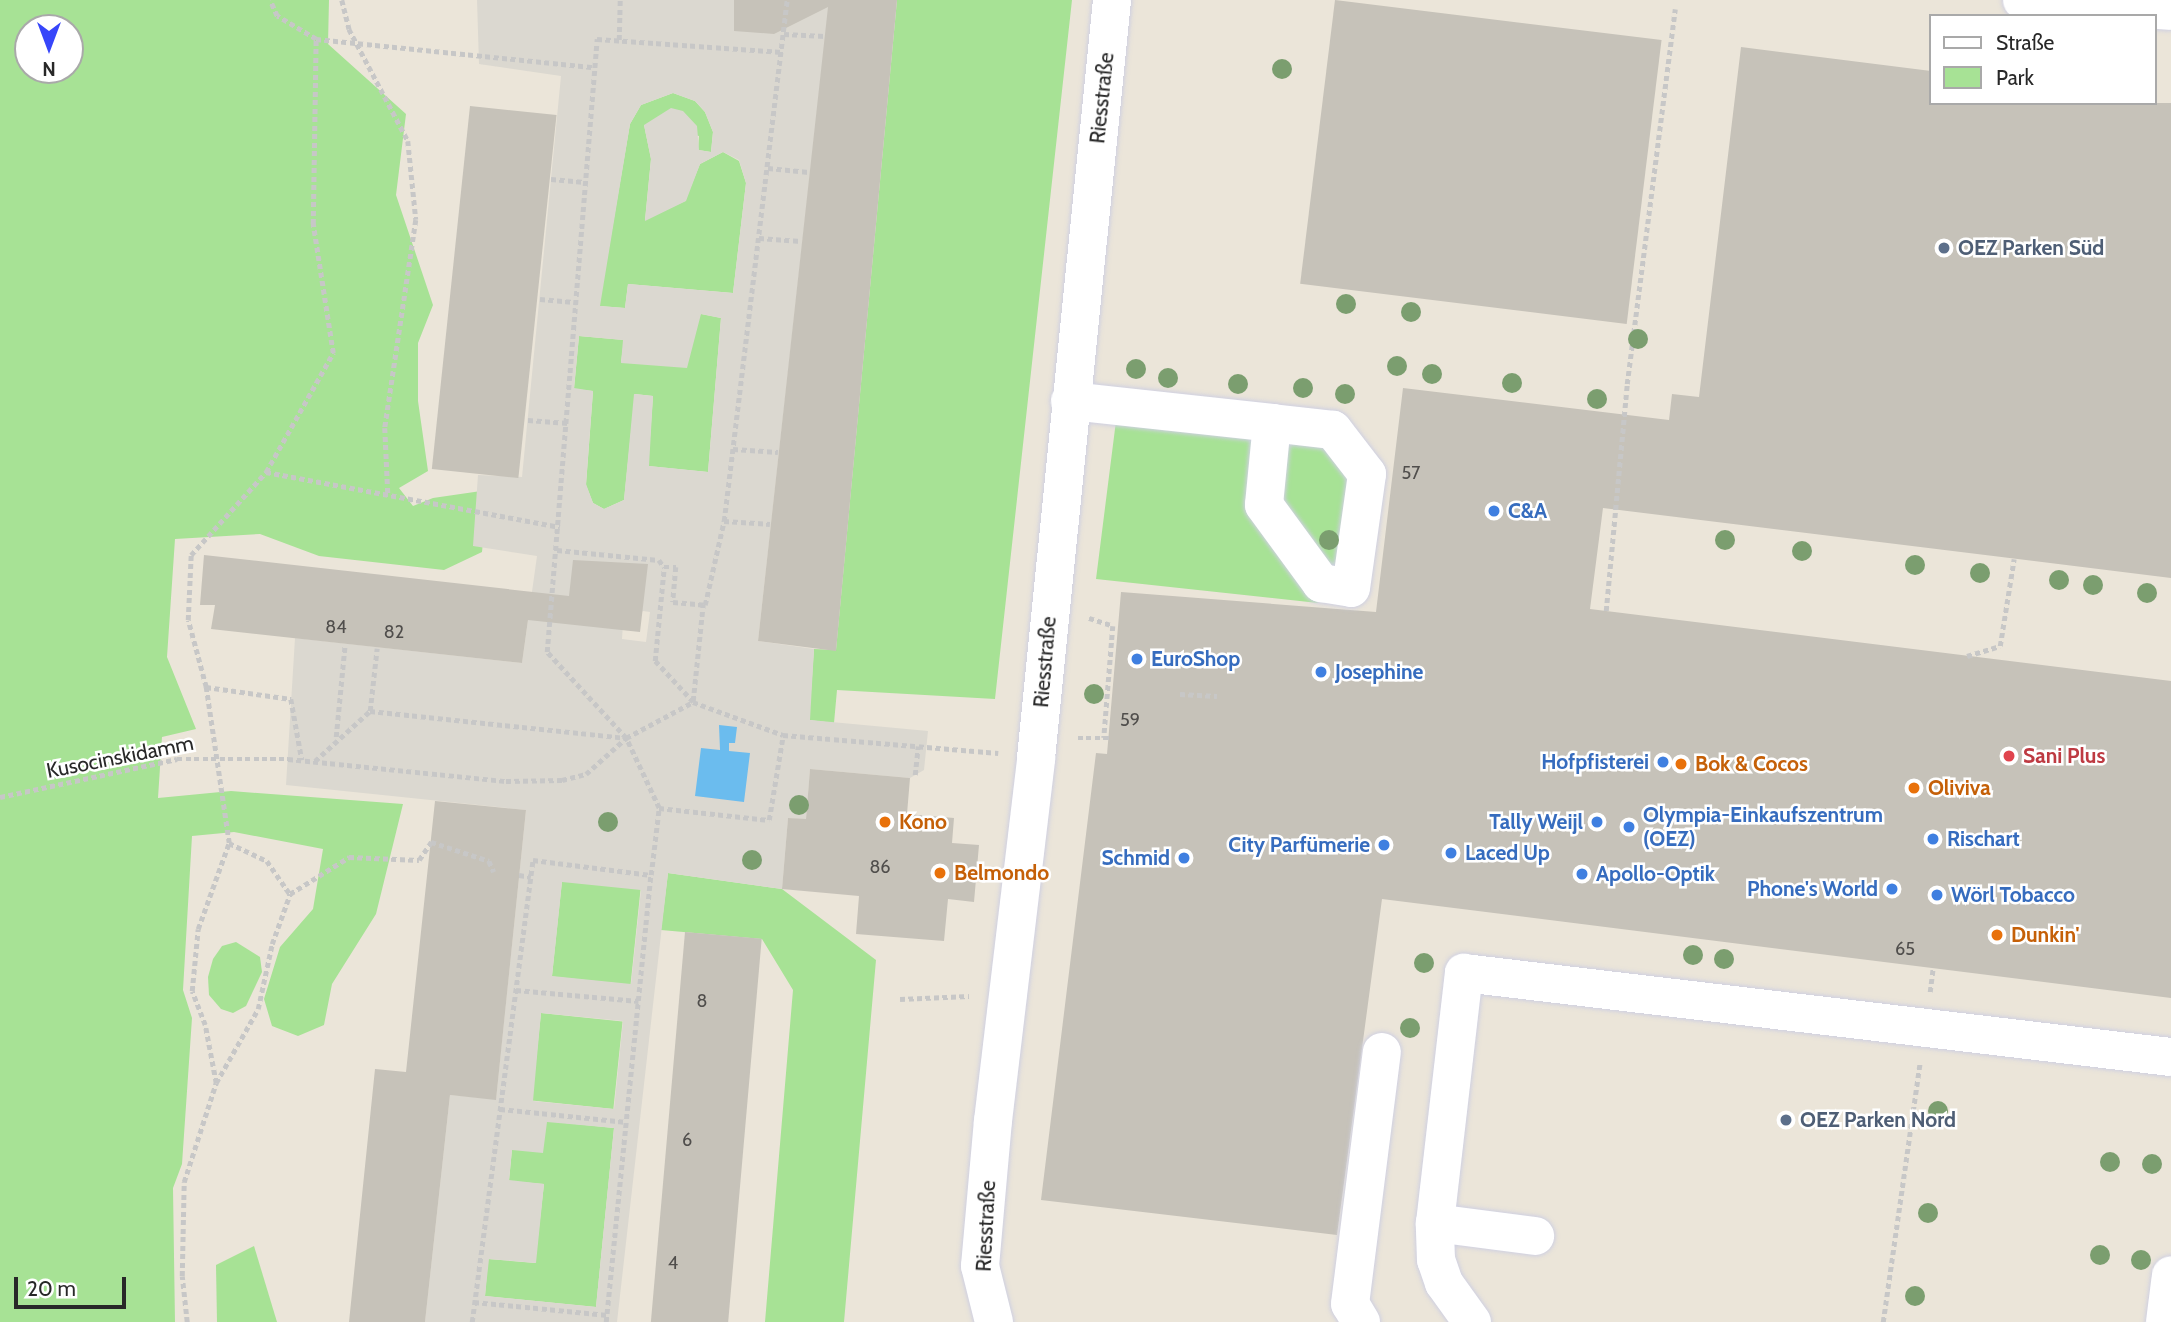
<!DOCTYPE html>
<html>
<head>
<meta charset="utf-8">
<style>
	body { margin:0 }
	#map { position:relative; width:2171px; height:1322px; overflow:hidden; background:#ebe5d9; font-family:Cabin,sans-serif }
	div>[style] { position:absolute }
	.green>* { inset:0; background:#a7e295; transform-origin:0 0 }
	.plaza>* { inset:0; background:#dbd8d0 }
	.water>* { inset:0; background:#6bbcee }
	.building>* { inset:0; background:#c6c2b9; transform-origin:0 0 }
	.path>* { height:4.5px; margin-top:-2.25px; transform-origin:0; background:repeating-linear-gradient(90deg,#c7c7c7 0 5px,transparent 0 8.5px) }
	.roads { filter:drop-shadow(0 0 2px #cfd0e1) drop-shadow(0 0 2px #cfd0e1) }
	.minor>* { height:38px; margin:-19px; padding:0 19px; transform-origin:19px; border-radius:19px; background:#fff }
	.path-bridge>* { height:4.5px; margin-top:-2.25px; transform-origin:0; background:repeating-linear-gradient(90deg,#c7c7c7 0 5px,transparent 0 8.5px) }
	.trees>* { width:20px; height:20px; margin:-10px; border-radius:50%; background:#7b9e6f }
	.dots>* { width:19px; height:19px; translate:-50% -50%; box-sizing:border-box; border:4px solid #fff; border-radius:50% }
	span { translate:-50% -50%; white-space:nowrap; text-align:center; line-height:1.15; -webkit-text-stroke:5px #fff; paint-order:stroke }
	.number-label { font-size:18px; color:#504e4c }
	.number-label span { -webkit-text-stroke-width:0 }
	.street-label { font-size:21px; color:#282828 }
	.service-label { font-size:21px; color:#4e5e75; font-weight:700 }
	.left { translate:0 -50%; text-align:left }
	.shop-label { font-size:21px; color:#366cbe; font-weight:700 }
	.right { translate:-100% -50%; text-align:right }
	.health-label { font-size:21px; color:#be3a42; font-weight:700 }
	.food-label { font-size:21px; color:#c56008; font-weight:700 }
	.legend { position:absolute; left:1929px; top:14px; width:228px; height:91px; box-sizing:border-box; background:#fff; border:2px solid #a9a9a9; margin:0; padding:9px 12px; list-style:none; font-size:21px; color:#282828 }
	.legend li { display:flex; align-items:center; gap:14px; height:35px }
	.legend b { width:35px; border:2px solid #a9a9a9 }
	.north { position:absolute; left:14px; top:14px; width:70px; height:70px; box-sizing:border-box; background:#fff; border:2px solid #a9a9a9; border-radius:50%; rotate:180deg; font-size:19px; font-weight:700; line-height:28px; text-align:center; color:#282828 }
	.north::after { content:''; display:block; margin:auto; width:24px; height:32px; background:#3746fa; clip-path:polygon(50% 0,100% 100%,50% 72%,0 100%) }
	.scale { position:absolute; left:14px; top:1277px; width:112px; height:32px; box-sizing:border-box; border:4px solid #282828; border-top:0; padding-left:9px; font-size:21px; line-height:24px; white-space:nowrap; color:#282828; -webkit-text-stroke:5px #fff; paint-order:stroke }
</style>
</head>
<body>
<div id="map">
	<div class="green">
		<div style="clip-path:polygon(evenodd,0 0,329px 0,328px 44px,406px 114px,396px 195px,433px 305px,418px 343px,418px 401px,428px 471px,399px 488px,413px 506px,433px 498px,488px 490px,482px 552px,444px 570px,319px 556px,260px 534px,175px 539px,167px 657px,196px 729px,162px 737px,158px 798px,231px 791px,403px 804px,376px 914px,332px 984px,324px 1025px,298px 1036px,272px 1026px,264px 999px,280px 947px,313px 909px,323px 849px,234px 832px,192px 836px,183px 990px,192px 1018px,182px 1164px,173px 1188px,175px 1322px,0 1322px,0 0,28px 28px,70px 28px,70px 70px,28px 70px,28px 28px)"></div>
		<div style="clip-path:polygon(897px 0,1072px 0,995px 699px,837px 690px,834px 723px,809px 720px,814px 649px,836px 650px)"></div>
		<div style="clip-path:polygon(673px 93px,695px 101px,705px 112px,713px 132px,711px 152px,698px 150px,699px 136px,644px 125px,651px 159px,645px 220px,685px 201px,700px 164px,723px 152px,739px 161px,746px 183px,733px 293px,628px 284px,625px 308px,599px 306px,630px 124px,641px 105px)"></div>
		<div style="clip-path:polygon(701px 314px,721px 318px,708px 472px,648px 466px,653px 396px,635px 394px,624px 500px,604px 509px,593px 503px,586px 485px,593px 391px,574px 389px,579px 336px,624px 340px,621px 362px)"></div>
		<div style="clip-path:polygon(1116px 421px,1262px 440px,1252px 518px,1318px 603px,1096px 579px)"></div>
		<div style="clip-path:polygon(1281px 439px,1320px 443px,1349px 477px,1339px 569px,1320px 566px,1275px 501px)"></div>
		<div style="clip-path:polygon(668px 873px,782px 889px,876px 960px,844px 1322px,765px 1322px,793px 990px,762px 939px,661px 930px)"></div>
		<div style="left:562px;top:881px;width:79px;height:96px;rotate:6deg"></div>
		<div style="clip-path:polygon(236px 942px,260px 957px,262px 972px,246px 1006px,233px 1013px,221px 1009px,209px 995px,208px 977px,213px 959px,222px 946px)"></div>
		<div style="left:541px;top:1013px;width:82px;height:88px;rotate:6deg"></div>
		<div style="clip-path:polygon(546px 1121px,614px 1128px,596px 1307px,485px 1296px,488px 1259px,535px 1263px,544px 1184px,509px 1181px,512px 1149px)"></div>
		<div style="clip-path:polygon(254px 1246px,277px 1322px,217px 1322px,216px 1265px)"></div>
	</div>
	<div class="plaza">
		<div style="clip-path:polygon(evenodd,477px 0,756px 0,735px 17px,734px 25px,829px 4px,758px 641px,814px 649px,810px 720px,928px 731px,924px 770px,910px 778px,810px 769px,806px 820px,788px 818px,782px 889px,668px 873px,617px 1322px,425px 1322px,450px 1095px,496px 1099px,526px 810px,286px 785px,295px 638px,522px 663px,537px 556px,473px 546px,478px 475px,522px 477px,561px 76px,479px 64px,477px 0,673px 93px,695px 101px,705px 112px,713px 132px,711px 152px,699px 150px,697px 126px,683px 111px,671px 108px,644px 125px,651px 159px,645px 221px,686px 201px,700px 164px,723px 152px,739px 160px,746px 183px,733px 293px,628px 284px,625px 308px,600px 306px,630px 124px,641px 105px,673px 93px,477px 0,701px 314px,721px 318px,708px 472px,649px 466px,653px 396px,634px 394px,624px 500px,604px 509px,593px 503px,586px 484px,593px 391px,574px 388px,579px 336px,623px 340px,621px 363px,687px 368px,701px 314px,477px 0,643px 611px,650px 612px,646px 642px,622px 639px,623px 623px,643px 611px,477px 0,562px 882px,641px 890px,631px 984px,552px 976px,562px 882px,477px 0,541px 1013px,623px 1021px,614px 1109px,533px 1101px,541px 1013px,477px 0,547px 1122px,614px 1128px,596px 1307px,485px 1296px,489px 1259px,536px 1263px,544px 1184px,509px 1180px,512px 1150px,543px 1153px,547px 1122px)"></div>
	</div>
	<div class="water">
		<div style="clip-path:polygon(719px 725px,737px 727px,735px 743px,729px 743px,729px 751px,750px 753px,744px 802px,695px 796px,701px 748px,720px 750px)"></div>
	</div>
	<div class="building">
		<div style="clip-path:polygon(734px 0,897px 0,836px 651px,758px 641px,828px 7px,774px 34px,734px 31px)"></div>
		<div style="left:1335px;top:0;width:329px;height:286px;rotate:7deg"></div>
		<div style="clip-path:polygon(1741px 47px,1931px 71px,1931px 103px,2171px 103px,2171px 578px,1603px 508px,1590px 609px,2171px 681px,2171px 998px,1382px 899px,1337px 1235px,1041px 1200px,1096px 753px,1107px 754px,1121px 592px,1376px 612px,1403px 388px,1669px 420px,1672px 394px,1699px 397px)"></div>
		<div style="left:470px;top:106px;width:87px;height:365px;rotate:6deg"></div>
		<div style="clip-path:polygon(204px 555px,569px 596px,573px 560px,648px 564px,640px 632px,528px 620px,522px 663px,211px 629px,215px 605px,200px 605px)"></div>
		<div style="clip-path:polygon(810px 769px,910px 778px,907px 814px,954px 818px,952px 843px,979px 845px,974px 902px,948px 899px,944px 941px,856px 934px,859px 896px,782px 889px,788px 818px,806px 819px)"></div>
		<div style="clip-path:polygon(435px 801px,526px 810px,496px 1100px,450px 1095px,425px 1322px,349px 1322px,375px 1069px,406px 1072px)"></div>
		<div style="left:685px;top:932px;width:77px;height:392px;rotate:5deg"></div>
	</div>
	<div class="path">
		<div style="left:342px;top:0;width:30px;rotate:76deg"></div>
		<div style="left:349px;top:29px;width:127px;rotate:62.2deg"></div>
		<div style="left:408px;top:141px;width:79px;rotate:84.2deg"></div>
		<div style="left:416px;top:220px;width:210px;rotate:98.5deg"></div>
		<div style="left:385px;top:428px;width:67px;rotate:87.4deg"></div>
		<div style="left:784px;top:34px;width:41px;rotate:2.8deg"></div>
		<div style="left:316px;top:39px;width:279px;rotate:5.8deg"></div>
		<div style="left:619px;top:40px;width:40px;rotate:-88.6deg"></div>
		<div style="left:768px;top:168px;width:41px;rotate:5.6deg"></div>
		<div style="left:551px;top:179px;width:34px;rotate:5deg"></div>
		<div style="left:759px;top:238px;width:42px;rotate:4.1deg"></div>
		<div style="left:540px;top:299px;width:37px;rotate:5deg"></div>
		<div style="left:528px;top:420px;width:40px;rotate:4.3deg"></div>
		<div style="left:733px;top:449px;width:45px;rotate:3.8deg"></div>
		<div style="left:266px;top:472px;width:299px;rotate:10.6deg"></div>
		<div style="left:724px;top:521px;width:46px;rotate:3.7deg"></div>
		<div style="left:557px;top:550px;width:102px;rotate:5.6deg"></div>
		<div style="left:659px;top:560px;width:9px;rotate:54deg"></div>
		<div style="left:1606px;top:611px;width:228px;rotate:-84.7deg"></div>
		<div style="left:1627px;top:384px;width:378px;rotate:-82.7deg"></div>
		<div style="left:1089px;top:618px;width:25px;rotate:18deg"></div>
		<div style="left:1113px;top:626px;width:112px;rotate:94.6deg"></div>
		<div style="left:1104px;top:738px;width:5px"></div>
		<div style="left:1967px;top:656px;width:34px;rotate:-17deg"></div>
		<div style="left:2000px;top:646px;width:88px;rotate:-80.9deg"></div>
		<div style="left:206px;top:687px;width:86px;rotate:8deg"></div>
		<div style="left:291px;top:699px;width:62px;rotate:79.8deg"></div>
		<div style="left:1180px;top:694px;width:37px;rotate:3deg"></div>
		<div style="left:693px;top:701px;width:97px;rotate:-84.1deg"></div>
		<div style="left:693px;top:702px;width:56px;rotate:-132.8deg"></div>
		<div style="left:655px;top:661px;width:94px;rotate:-84.5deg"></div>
		<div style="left:664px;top:567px;width:12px"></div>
		<div style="left:676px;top:567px;width:35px;rotate:95deg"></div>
		<div style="left:673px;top:602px;width:32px;rotate:5deg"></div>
		<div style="left:705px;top:605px;width:86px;rotate:-77.3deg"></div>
		<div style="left:724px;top:521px;width:525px;rotate:-83.11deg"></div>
		<div style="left:370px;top:711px;width:63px;rotate:-83.7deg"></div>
		<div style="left:336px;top:737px;width:93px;rotate:-84.5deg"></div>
		<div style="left:1078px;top:738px;width:26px"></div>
		<div style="left:288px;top:759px;width:219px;rotate:5.8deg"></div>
		<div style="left:506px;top:781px;width:56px;rotate:-1deg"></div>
		<div style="left:562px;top:780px;width:25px;rotate:-14deg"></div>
		<div style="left:586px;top:774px;width:54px;rotate:-42deg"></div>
		<div style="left:626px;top:738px;width:76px;rotate:-28.2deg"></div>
		<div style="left:693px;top:702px;width:96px;rotate:20.1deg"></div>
		<div style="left:783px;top:735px;width:216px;rotate:4.8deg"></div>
		<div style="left:315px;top:761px;width:74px;rotate:-42.3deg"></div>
		<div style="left:370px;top:711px;width:257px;rotate:6deg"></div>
		<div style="left:915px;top:775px;width:29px;rotate:-84deg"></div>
		<div style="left:659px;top:808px;width:111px;rotate:6.2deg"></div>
		<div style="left:769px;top:820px;width:86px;rotate:-80.6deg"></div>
		<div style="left:229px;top:843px;width:42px;rotate:25.3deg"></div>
		<div style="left:267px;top:861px;width:40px;rotate:55.1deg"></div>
		<div style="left:519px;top:875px;width:12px;rotate:9deg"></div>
		<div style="left:516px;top:990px;width:123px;rotate:5.1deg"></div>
		<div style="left:1930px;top:992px;width:23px;rotate:-83deg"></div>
		<div style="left:900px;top:999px;width:69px;rotate:-2.5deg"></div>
		<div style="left:216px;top:1083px;width:85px;rotate:-60.4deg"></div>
		<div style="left:258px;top:1009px;width:66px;rotate:-77.8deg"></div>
		<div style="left:272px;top:944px;width:53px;rotate:-70.2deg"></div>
		<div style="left:290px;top:894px;width:70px;rotate:-32.1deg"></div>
		<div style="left:349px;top:857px;width:70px;rotate:2.5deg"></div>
		<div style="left:419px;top:860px;width:22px;rotate:-56deg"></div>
		<div style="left:431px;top:842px;width:61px;rotate:18.1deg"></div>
		<div style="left:489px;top:861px;width:12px;rotate:66deg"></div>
		<div style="left:500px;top:1109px;width:127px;rotate:5.9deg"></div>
		<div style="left:474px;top:1302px;width:134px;rotate:5.6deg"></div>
		<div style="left:187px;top:1322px;width:46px;rotate:-96.2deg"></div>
		<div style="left:182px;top:1276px;width:94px;rotate:-88.8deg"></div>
		<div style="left:184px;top:1182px;width:104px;rotate:-72.1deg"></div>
		<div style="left:216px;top:1083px;width:59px;rotate:-100.7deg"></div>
		<div style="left:205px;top:1025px;width:36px;rotate:-111deg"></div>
		<div style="left:192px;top:991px;width:62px;rotate:-84.5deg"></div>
		<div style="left:198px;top:929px;width:91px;rotate:-70.2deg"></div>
		<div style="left:229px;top:843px;width:158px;rotate:-98.4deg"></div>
		<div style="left:206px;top:687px;width:69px;rotate:-105deg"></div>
		<div style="left:188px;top:620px;width:65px;rotate:-87.4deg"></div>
		<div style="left:191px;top:555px;width:112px;rotate:-47.9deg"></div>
		<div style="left:266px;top:472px;width:137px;rotate:-60.6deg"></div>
		<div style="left:333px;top:353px;width:131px;rotate:-98.8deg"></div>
		<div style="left:313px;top:224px;width:185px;rotate:-89.1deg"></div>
		<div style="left:316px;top:39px;width:45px;rotate:-149.5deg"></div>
		<div style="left:277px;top:16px;width:17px;rotate:-114deg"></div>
		<div style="left:472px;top:1322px;width:466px;rotate:-82.5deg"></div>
		<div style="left:533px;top:860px;width:119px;rotate:7.2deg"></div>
		<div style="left:651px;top:875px;width:67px;rotate:-83.2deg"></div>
		<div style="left:659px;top:808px;width:77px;rotate:-115.2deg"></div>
		<div style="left:626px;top:738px;width:117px;rotate:-132.6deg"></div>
		<div style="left:547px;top:652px;width:615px;rotate:-85.34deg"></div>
		<div style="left:597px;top:39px;width:185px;rotate:4deg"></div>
		<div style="left:606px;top:1322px;width:449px;rotate:-84.3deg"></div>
		<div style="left:1883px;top:1322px;width:262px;rotate:-81.9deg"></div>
	</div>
	<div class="roads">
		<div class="minor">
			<div style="left:2022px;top:0;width:149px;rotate:4.2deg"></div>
			<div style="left:1070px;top:401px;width:203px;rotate:6.2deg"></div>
			<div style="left:1272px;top:423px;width:82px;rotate:95.6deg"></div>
			<div style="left:1264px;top:505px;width:97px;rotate:53.8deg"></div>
			<div style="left:1321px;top:583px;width:30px;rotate:9deg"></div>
			<div style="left:1351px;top:588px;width:115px;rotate:-82deg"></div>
			<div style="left:1367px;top:474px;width:56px;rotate:-127.7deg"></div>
			<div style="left:1333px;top:430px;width:61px;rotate:-173.5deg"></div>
			<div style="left:1435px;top:1223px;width:101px;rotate:7.4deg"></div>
			<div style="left:994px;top:1322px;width:58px;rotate:-104deg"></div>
			<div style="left:980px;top:1266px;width:146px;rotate:-84.9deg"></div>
			<div style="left:993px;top:1121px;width:366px;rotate:-83.2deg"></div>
			<div style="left:1036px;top:758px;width:762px;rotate:-84.27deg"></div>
			<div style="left:1361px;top:1322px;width:21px;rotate:-121deg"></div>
			<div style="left:1350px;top:1304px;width:254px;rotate:-82.8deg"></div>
			<div style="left:1472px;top:1322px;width:48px;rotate:-125.7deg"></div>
			<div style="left:1444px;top:1283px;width:24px;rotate:-109deg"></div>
			<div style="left:1436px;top:1260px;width:37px;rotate:-92deg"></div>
			<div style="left:1435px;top:1223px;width:252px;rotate:-83.4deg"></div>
			<div style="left:1464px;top:973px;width:712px;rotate:6.78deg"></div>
			<div style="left:2165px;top:1322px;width:47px;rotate:-82.7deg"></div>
		</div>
	</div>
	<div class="path-bridge">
		<div style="left:0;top:797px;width:181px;rotate:-12.1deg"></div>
		<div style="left:177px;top:759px;width:111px"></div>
	</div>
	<div class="trees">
		<div style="left:1282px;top:69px"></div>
		<div style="left:1346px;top:304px"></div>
		<div style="left:1411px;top:312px"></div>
		<div style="left:1638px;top:339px"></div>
		<div style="left:1397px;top:366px"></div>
		<div style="left:1136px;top:369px"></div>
		<div style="left:1432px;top:374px"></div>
		<div style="left:1168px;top:378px"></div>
		<div style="left:1512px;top:383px"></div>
		<div style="left:1238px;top:384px"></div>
		<div style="left:1303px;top:388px"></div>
		<div style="left:1345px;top:394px"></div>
		<div style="left:1597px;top:399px"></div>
		<div style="left:1329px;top:540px"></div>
		<div style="left:1725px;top:540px"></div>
		<div style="left:1802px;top:551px"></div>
		<div style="left:1915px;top:565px"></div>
		<div style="left:1980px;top:573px"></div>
		<div style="left:2059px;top:580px"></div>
		<div style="left:2093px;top:585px"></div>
		<div style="left:2147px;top:593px"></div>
		<div style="left:1094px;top:694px"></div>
		<div style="left:799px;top:805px"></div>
		<div style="left:608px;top:822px"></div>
		<div style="left:752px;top:860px"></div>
		<div style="left:1693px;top:955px"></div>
		<div style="left:1724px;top:959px"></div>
		<div style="left:1424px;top:963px"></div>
		<div style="left:1410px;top:1028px"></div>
		<div style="left:1938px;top:1111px"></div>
		<div style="left:2110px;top:1162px"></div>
		<div style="left:2152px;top:1164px"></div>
		<div style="left:1928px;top:1213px"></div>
		<div style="left:2100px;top:1255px"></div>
		<div style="left:2141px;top:1260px"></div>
		<div style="left:1915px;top:1296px"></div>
	</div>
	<div class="dots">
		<div style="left:1944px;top:248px;background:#5c6f8a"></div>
		<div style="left:1494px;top:511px;background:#3f7fe0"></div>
		<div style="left:1137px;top:659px;background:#3f7fe0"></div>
		<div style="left:1321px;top:672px;background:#3f7fe0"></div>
		<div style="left:2009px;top:756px;background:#e0444e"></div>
		<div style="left:1663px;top:762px;background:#3f7fe0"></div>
		<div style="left:1681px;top:764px;background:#e8710a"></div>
		<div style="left:1914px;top:788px;background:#e8710a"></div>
		<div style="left:885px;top:822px;background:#e8710a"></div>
		<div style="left:1597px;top:822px;background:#3f7fe0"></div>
		<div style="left:1629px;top:827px;background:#3f7fe0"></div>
		<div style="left:1933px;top:839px;background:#3f7fe0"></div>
		<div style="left:1384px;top:845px;background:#3f7fe0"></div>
		<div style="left:1451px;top:853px;background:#3f7fe0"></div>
		<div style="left:1184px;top:858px;background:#3f7fe0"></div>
		<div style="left:940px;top:873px;background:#e8710a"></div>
		<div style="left:1582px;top:874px;background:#3f7fe0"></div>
		<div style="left:1892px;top:889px;background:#3f7fe0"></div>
		<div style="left:1937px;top:895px;background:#3f7fe0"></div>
		<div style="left:1997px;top:935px;background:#e8710a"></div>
		<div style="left:1786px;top:1120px;background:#5c6f8a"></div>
	</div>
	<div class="number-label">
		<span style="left:1411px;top:473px">57</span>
		<span style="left:336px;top:627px">84</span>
		<span style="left:394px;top:632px">82</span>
		<span style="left:1130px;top:720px">59</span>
		<span style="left:880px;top:867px">86</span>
		<span style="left:1905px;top:949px">65</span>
		<span style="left:702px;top:1001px">8</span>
		<span style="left:687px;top:1140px">6</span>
		<span style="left:673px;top:1263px">4</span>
	</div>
	<div class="street-label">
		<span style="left:1102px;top:98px;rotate:-84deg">Riesstraße</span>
		<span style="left:1045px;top:662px;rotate:-85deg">Riesstraße</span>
		<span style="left:120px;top:757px;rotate:-11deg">Kusocinskidamm</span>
		<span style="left:986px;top:1226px;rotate:-87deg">Riesstraße</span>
	</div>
	<div class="service-label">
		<span class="left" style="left:1958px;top:248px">OEZ Parken Süd</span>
		<span class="left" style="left:1800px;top:1120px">OEZ Parken Nord</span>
	</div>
	<div class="shop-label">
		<span class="left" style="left:1508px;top:511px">C&amp;A</span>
		<span class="left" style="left:1151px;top:659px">EuroShop</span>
		<span class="left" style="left:1335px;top:672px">Josephine</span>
		<span class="right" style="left:1649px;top:762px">Hofpfisterei</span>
		<span class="left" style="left:1643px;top:827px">Olympia-Einkaufszentrum<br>(OEZ)</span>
		<span class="right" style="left:1583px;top:822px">Tally Weijl</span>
		<span class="left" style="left:1947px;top:839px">Rischart</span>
		<span class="right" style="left:1370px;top:845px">City Parfümerie</span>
		<span class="left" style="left:1465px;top:853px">Laced Up</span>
		<span class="right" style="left:1170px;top:858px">Schmid</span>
		<span class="left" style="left:1596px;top:874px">Apollo-Optik</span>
		<span class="right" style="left:1878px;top:889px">Phone's World</span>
		<span class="left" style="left:1951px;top:895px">Wörl Tobacco</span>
	</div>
	<div class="health-label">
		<span class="left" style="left:2023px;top:756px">Sani Plus</span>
	</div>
	<div class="food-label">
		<span class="left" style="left:1695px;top:764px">Bok &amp; Cocos</span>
		<span class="left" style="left:1928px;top:788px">Oliviva</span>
		<span class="left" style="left:899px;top:822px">Kono</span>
		<span class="left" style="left:954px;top:873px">Belmondo</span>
		<span class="left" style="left:2011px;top:935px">Dunkin'</span>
	</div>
	<ul class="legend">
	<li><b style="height:9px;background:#fff"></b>Straße</li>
	<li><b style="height:19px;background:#a7e295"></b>Park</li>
	</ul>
	<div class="north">N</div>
	<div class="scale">20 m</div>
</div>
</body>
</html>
